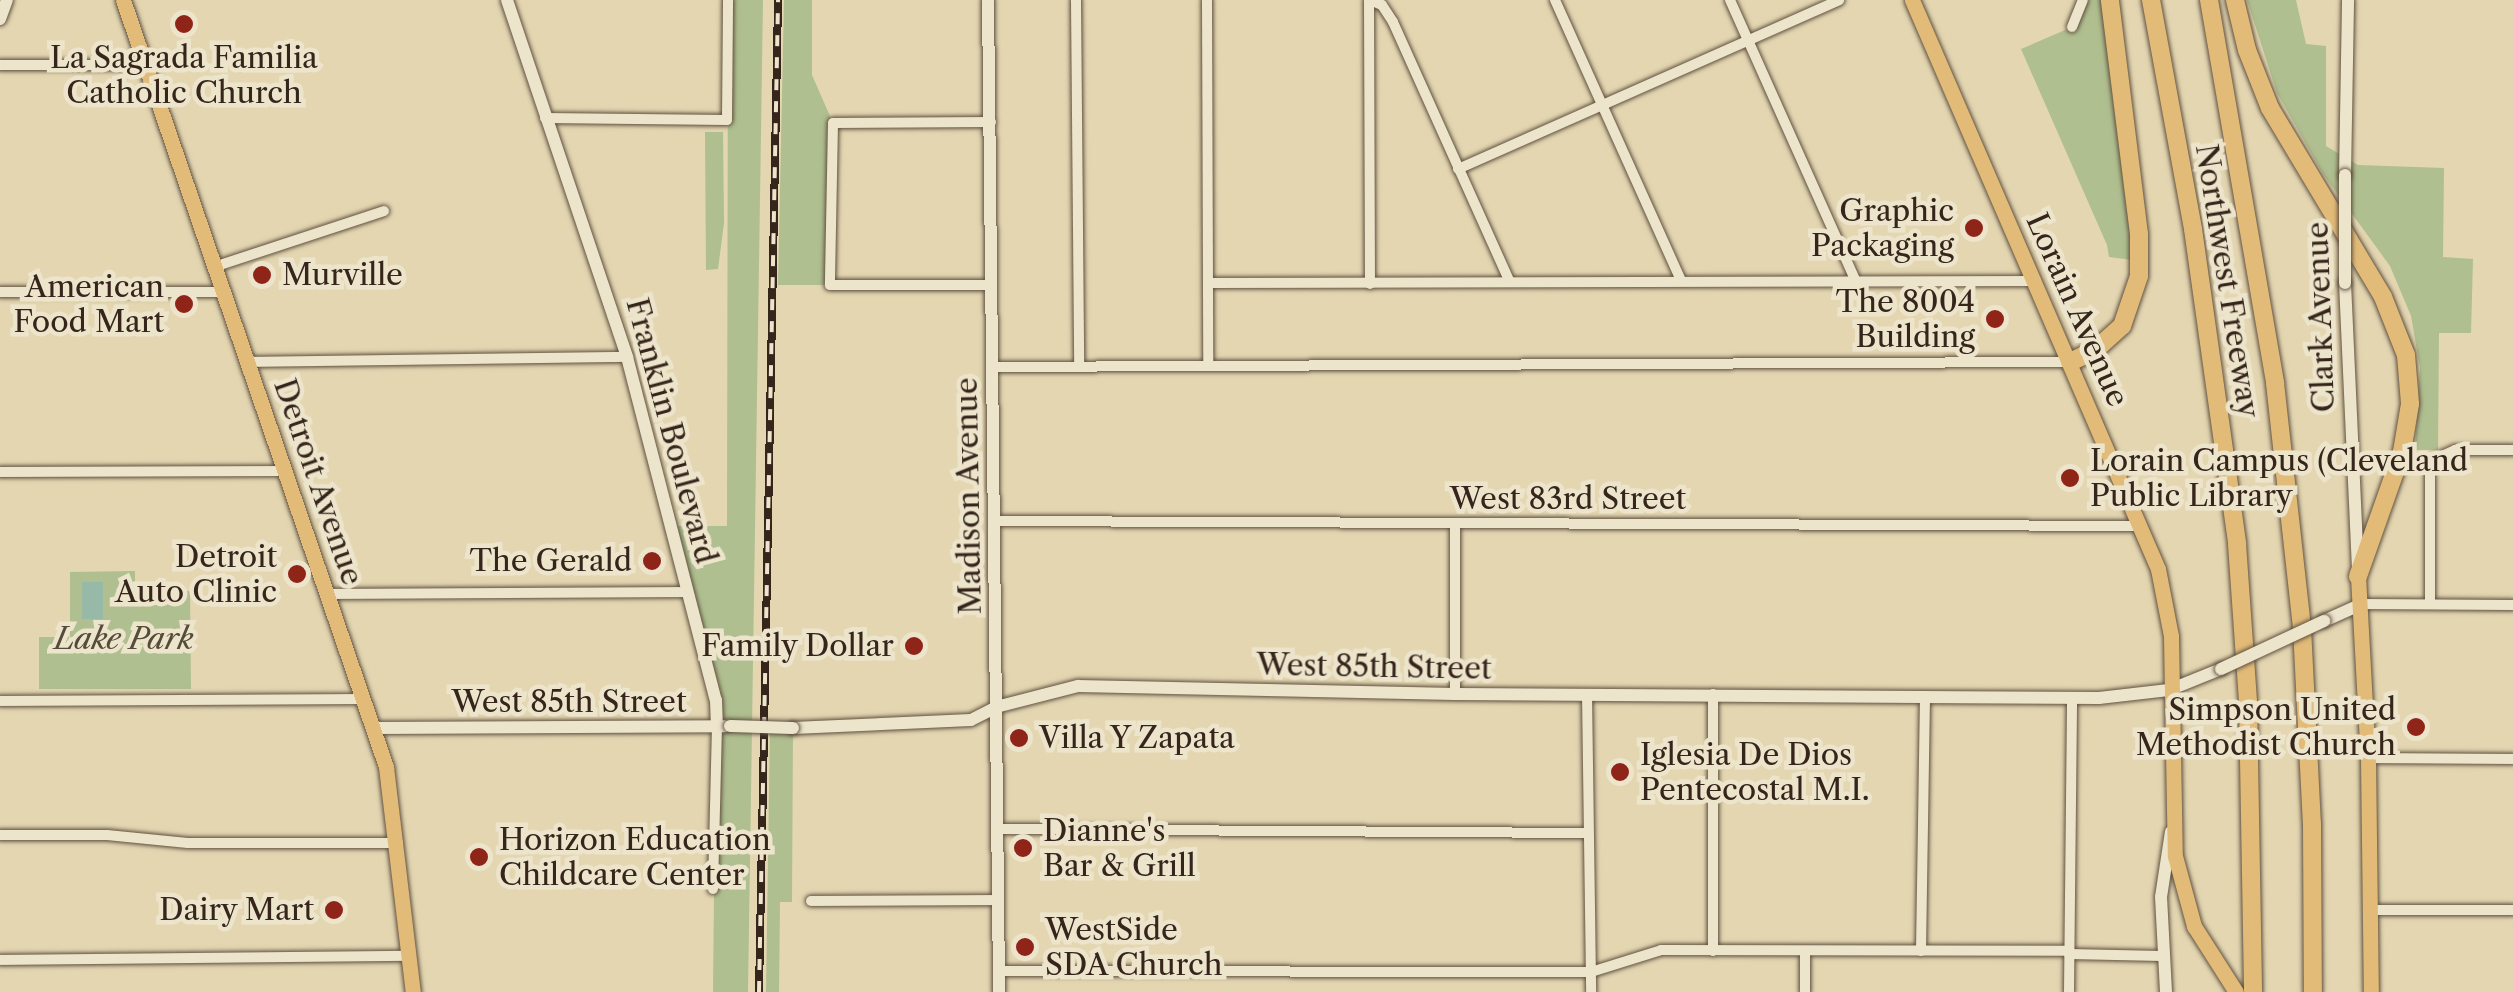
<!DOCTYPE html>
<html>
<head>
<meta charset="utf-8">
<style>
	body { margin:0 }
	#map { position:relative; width:2513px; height:992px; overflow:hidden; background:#e3d6b1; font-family:"Libre Caslon Text",serif }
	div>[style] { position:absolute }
	.green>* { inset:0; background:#afbf8f }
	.water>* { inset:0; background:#96b9a8; transform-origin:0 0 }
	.roads { filter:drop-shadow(0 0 2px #605140) drop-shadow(0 0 2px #605140) }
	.minor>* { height:10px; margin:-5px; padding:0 5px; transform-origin:5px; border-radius:5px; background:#ede4cc }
	.tertiary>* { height:12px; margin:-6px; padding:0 6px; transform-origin:6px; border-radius:6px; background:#ede4cc }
	.primary>* { height:15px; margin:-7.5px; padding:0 7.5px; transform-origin:7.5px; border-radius:7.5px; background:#e2bb78 }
	.motorway>* { height:18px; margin:-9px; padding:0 9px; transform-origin:9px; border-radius:9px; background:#e2bb78 }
	.rail>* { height:8px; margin-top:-4px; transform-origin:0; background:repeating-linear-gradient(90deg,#ede4cc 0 11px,#35251b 0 22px); box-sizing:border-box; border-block:2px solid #35251b }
	.bridges { filter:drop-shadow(0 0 2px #605140) drop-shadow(0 0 2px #605140) }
	.tertiary-bridge>* { height:12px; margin:-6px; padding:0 6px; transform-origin:6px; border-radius:6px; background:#ede4cc }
	.dots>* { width:28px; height:28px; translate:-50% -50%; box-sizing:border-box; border:5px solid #ede4cc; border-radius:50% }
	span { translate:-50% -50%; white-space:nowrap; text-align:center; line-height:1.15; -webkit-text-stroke:9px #ede4cc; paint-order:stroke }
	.poi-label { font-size:30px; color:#35251b }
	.right { translate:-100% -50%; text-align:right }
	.left { translate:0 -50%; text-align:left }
	.street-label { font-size:30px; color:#35251b }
	.park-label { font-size:30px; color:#544c38; font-style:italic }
</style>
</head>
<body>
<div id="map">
	<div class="green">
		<div style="clip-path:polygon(728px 0,763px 0,748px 992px,713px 992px,716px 700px,671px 526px,727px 526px)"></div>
		<div style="clip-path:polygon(784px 0,812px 0,812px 75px,833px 123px,830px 285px,778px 285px)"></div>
		<div style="clip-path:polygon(2083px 0,2110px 0,2140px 261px,2109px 257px,2107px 245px,2021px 49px,2072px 27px)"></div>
		<div style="clip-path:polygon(2247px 0,2296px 0,2306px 44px,2326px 46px,2326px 146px,2358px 165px,2444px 168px,2443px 257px,2473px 259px,2471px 333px,2439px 333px,2438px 450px,2415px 450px,2420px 368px,2411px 316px,2390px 266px,2323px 174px,2277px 93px)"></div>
		<div style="clip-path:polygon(705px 132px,723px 132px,724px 223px,718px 269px,706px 270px)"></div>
		<div style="clip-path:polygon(135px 571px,135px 590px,190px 591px,191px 689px,39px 689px,39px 637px,70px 637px,70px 572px)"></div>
		<div style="clip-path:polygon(770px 727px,793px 728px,792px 902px,780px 902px,779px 992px,766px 992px)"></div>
	</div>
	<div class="water">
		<div style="left:103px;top:582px;width:37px;height:21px;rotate:90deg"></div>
	</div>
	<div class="roads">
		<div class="minor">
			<div style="left:1076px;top:0;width:366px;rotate:89.5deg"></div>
			<div style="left:1207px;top:0;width:364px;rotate:89.8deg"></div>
			<div style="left:1369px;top:0;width:284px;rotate:89.8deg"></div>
			<div style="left:1370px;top:0;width:13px;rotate:23deg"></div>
			<div style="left:1382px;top:5px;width:20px;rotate:57deg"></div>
			<div style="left:1393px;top:22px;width:285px;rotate:65.8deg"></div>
			<div style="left:1555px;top:0;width:308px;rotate:65.8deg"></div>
			<div style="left:1730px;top:0;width:307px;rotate:65.9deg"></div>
			<div style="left:2072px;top:27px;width:29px;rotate:-68deg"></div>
			<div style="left:0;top:65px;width:146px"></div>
			<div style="left:545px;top:118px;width:182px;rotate:0.6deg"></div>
			<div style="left:727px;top:120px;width:120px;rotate:-89.5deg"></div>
			<div style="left:991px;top:122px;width:158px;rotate:179.6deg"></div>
			<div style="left:833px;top:123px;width:162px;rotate:91.1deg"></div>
			<div style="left:830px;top:285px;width:162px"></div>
			<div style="left:1458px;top:169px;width:417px;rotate:-23.9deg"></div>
			<div style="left:214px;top:267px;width:179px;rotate:-18.2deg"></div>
			<div style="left:1208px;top:283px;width:826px;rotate:-0.14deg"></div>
			<div style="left:0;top:292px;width:224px"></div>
			<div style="left:248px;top:362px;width:379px;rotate:-0.8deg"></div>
			<div style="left:992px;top:367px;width:1078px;rotate:-0.27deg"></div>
			<div style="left:0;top:472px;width:284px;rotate:-0.2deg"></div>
			<div style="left:995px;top:521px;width:1146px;rotate:0.25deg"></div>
			<div style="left:1455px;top:523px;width:171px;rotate:90deg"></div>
			<div style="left:328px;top:594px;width:360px;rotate:-0.3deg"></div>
			<div style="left:2362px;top:604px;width:151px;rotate:0.4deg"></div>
			<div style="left:2430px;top:604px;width:137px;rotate:-90deg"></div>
			<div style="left:2430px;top:467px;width:9px;rotate:-58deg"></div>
			<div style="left:2435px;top:459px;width:22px;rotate:-24deg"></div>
			<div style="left:2455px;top:450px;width:58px"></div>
			<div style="left:1587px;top:694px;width:298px;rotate:89.2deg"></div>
			<div style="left:1713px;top:694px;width:257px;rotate:90deg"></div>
			<div style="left:0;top:701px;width:362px;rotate:-0.3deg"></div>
			<div style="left:2368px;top:758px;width:145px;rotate:0.4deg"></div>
			<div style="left:997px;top:829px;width:591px;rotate:0.39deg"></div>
			<div style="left:0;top:835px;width:107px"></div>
			<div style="left:107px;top:835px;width:81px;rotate:5.6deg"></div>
			<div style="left:188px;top:843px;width:210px"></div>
			<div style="left:713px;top:889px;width:163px;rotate:-88.6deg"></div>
			<div style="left:811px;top:901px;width:186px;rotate:-0.3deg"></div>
			<div style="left:2371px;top:910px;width:142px"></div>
			<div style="left:1921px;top:951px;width:254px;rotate:-89.1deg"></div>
			<div style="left:2069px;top:954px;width:93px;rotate:1.2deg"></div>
			<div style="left:0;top:960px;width:409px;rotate:-0.6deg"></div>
			<div style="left:999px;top:971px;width:592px;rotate:0.1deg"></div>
			<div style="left:1591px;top:972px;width:73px;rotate:-17.4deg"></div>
			<div style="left:1661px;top:950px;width:408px;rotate:0.1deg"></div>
			<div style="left:1805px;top:992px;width:41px;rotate:-90deg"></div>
			<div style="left:2069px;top:992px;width:295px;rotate:-89.4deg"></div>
		</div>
		<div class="tertiary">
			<div style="left:507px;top:0;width:377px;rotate:71.4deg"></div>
			<div style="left:627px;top:357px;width:354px;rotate:75.5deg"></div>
			<div style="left:716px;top:700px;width:26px;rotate:88deg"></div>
			<div style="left:988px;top:0;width:992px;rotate:89.36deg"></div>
			<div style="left:0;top:19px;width:20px;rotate:-70deg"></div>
			<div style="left:2345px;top:175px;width:175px;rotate:-89deg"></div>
			<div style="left:2345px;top:283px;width:283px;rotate:87.4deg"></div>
			<div style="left:2324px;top:621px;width:42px;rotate:-24.1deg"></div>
			<div style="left:373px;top:728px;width:352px;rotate:-0.3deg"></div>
			<div style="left:793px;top:728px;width:178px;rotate:-2.6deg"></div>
			<div style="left:971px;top:720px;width:28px;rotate:-27deg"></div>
			<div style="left:996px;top:707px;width:85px;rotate:-14.4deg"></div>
			<div style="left:1078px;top:686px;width:377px;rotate:1.2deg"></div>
			<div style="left:1455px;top:694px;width:644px;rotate:0.36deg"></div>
			<div style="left:2099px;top:698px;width:70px;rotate:-6.5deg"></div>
			<div style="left:2169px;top:690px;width:56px;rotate:-22deg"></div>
			<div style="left:2166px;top:992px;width:95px;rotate:-93deg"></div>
			<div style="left:2161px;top:897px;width:66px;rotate:-81.3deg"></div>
		</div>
		<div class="primary">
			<div style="left:123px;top:0;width:811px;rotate:71.07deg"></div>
			<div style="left:386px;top:767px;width:227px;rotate:83.2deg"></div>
			<div style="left:1912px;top:0;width:620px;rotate:66.62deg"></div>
			<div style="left:2158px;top:569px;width:68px;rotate:79deg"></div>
			<div style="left:2171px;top:636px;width:220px;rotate:89deg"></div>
			<div style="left:2175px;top:856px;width:73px;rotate:74.8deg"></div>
			<div style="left:2194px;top:926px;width:78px;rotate:57.5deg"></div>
			<div style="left:2358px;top:576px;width:182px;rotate:86.9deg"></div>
			<div style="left:2368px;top:758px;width:234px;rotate:89.3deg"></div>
		</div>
		<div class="motorway">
			<div style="left:2151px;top:0;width:233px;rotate:79.6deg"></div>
			<div style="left:2193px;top:229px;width:318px;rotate:82deg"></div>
			<div style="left:2237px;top:544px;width:158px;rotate:86deg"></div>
			<div style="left:2248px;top:702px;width:290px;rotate:89deg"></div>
			<div style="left:2209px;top:0;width:389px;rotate:80.2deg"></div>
			<div style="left:2275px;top:383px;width:246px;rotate:83.7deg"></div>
			<div style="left:2302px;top:628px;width:196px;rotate:87.1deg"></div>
			<div style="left:2312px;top:824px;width:168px;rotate:89.7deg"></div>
			<div style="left:2235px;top:0;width:51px;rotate:76.5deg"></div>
			<div style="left:2247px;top:50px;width:62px;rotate:68.4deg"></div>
			<div style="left:2270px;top:108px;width:220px;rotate:59.1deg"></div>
			<div style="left:2383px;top:297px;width:62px;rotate:68.4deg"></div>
			<div style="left:2406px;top:355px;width:49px;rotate:85.3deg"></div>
			<div style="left:2410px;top:404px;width:49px;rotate:99.5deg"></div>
			<div style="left:2402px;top:452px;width:132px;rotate:109.5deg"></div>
			<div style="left:2070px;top:362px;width:26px;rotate:-25deg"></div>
			<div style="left:2094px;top:351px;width:38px;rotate:-42deg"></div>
			<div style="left:2122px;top:326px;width:53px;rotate:-71.2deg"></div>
			<div style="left:2139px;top:276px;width:42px;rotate:-90deg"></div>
			<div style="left:2139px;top:234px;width:236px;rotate:-97.1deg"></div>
		</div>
	</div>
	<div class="rail">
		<div style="left:759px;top:992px;width:992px;rotate:-88.9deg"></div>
	</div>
	<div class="bridges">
		<div class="tertiary-bridge">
			<div style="left:2345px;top:175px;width:108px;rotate:90deg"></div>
			<div style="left:2221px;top:669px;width:114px;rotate:-25deg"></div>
			<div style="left:730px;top:726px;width:63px;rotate:1.8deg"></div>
		</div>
	</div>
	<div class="dots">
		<div style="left:184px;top:24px;background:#8f2418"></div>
		<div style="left:1974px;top:228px;background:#8f2418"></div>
		<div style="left:262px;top:275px;background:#8f2418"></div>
		<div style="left:184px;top:304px;background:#8f2418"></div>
		<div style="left:1995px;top:319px;background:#8f2418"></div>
		<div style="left:2070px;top:478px;background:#8f2418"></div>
		<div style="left:652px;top:561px;background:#8f2418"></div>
		<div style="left:297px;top:574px;background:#8f2418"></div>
		<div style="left:914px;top:646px;background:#8f2418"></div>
		<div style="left:2416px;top:727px;background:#8f2418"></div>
		<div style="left:1019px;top:738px;background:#8f2418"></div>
		<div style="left:1620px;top:772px;background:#8f2418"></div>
		<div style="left:1023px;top:848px;background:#8f2418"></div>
		<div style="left:479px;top:857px;background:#8f2418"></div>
		<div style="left:334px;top:910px;background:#8f2418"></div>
		<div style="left:1025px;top:947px;background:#8f2418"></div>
	</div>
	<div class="poi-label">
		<span style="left:184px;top:75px">La Sagrada Familia<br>Catholic Church</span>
		<span class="right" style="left:1954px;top:228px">Graphic<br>Packaging</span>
		<span class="left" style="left:282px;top:275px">Murville</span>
		<span class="right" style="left:164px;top:304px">American<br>Food Mart</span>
		<span class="right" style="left:1975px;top:319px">The 8004<br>Building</span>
		<span class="left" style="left:2090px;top:478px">Lorain Campus (Cleveland<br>Public Library</span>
		<span class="right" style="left:277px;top:574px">Detroit<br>Auto Clinic</span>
		<span class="right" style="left:632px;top:561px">The Gerald</span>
		<span class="right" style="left:894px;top:646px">Family Dollar</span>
		<span class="right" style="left:2396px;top:727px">Simpson United<br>Methodist Church</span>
		<span class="left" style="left:1039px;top:738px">Villa Y Zapata</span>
		<span class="left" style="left:1640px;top:772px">Iglesia De Dios<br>Pentecostal M.I.</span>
		<span class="left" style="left:1043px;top:848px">Dianne's<br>Bar &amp; Grill</span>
		<span class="left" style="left:499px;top:857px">Horizon Education<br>Childcare Center</span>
		<span class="right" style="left:314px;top:910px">Dairy Mart</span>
		<span class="left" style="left:1045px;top:947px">WestSide<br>SDA Church</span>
	</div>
	<div class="street-label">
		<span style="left:2227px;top:281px;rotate:81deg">Northwest Freeway</span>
		<span style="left:2077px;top:310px;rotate:66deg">Lorain Avenue</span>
		<span style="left:2321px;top:317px;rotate:-92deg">Clark Avenue</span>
		<span style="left:671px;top:431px;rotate:75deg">Franklin Boulevard</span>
		<span style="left:318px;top:482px;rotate:71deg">Detroit Avenue</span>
		<span style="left:969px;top:496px;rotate:-91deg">Madison Avenue</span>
		<span style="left:1568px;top:499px">West 83rd Street</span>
		<span style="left:1374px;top:667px;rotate:1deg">West 85th Street</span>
		<span style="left:569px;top:702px">West 85th Street</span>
	</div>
	<div class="park-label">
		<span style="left:124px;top:639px">Lake Park</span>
	</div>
</div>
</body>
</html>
